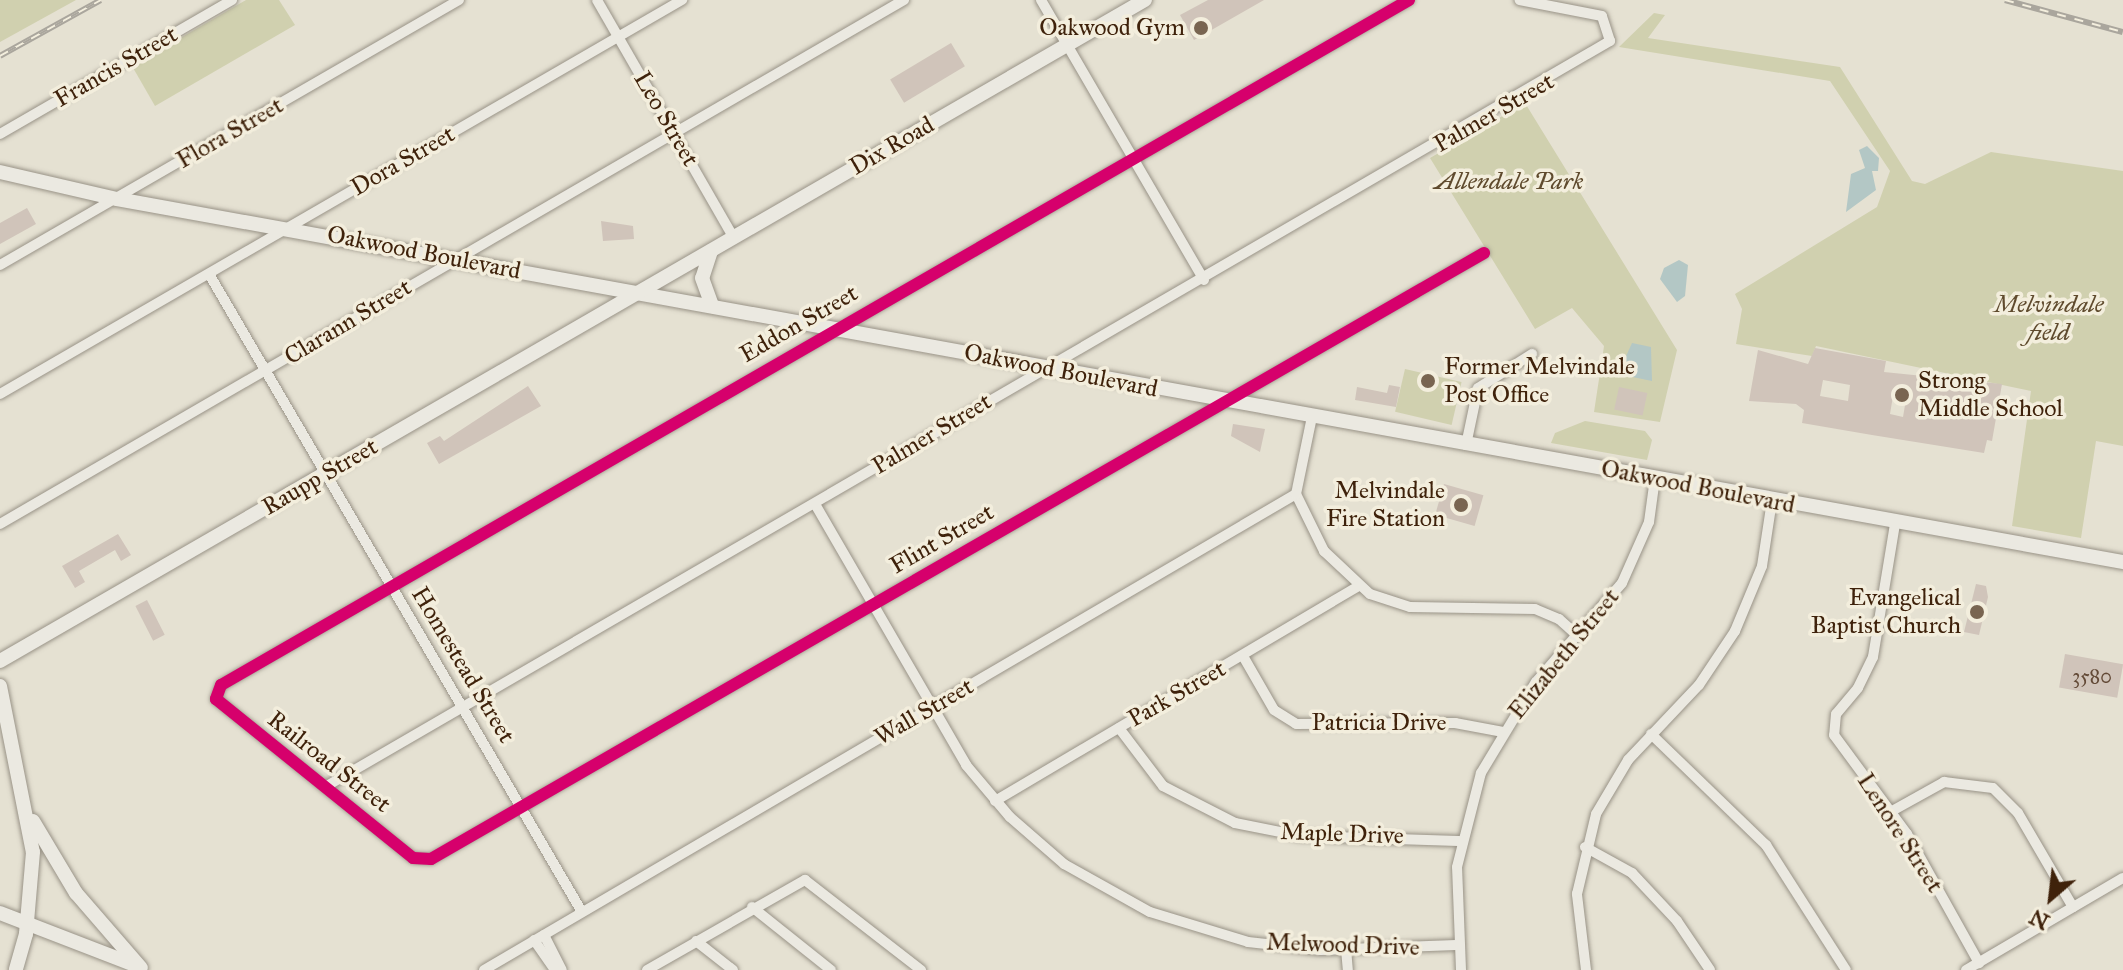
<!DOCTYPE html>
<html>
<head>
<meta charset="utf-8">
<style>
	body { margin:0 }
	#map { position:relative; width:2123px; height:970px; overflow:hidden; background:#e5e1d2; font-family:"IM FELL Great Primer",serif }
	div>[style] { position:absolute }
	.green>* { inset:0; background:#d0d0af; transform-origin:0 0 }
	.water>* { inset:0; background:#b3c7c5 }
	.building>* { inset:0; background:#d0c4ba; transform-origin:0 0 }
	.roads { filter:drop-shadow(0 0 2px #999387) drop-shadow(0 0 2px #999387) }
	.street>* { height:10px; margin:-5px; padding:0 5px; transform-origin:5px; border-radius:5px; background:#ebe9e1 }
	.secondary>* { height:14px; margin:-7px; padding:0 7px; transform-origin:7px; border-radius:7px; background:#ebe9e1 }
	.rail>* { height:6px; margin-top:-3px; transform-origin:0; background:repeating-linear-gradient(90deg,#f3eedd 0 9px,#aaa69d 0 18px); box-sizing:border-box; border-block:2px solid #aaa69d }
	.cycleway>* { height:12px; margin:-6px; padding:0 6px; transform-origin:6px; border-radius:6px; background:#d6006c }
	.dots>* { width:22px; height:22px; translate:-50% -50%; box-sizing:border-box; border:4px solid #f3eedd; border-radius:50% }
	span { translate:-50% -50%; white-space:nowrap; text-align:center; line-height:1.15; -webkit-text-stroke:7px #f3eedd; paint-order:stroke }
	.number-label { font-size:20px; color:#634a37 }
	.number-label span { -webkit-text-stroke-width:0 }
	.poi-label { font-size:24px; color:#3f220b }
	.right { translate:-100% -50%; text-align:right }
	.left { translate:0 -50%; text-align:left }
	.street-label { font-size:24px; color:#3f220b }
	.park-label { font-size:24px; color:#5f4a2d; font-style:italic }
	.north { position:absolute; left:2011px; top:858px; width:80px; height:80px; -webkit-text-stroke:6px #f3eedd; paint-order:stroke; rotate:208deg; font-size:22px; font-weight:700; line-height:32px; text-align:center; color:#3f220b }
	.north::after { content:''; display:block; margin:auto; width:28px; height:36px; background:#3f220b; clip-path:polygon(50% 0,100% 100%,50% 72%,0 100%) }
</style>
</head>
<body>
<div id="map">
	<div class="green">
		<div style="clip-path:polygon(0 0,76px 0,0 42px)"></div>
		<div style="clip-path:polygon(246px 0,279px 0,295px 25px,155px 106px,132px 66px)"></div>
		<div style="clip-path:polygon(1654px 13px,1665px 15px,1648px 38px,1840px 67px,1912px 181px,1925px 184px,1991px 152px,2123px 171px,2123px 446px,2096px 441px,2081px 538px,2012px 526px,2031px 391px,1816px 346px,1812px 356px,1736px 344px,1742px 309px,1735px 294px,1877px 207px,1890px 171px,1830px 81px,1619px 47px)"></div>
		<div style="clip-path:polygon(1525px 103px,1677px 350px,1660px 422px,1594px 412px,1604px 346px,1572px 308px,1535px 329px,1430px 158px)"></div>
		<div style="left:1405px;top:369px;width:58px;height:44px;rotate:13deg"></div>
		<div style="clip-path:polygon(1585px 421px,1645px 431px,1652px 440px,1647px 460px,1551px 443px,1555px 433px)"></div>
	</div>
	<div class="water">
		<div style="clip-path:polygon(1867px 146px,1879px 158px,1878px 171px,1872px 171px,1876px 190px,1846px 212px,1851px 174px,1865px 168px,1859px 150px)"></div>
		<div style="clip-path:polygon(1679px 260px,1688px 265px,1685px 296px,1677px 302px,1660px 279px,1664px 268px)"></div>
		<div style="clip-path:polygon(1632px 343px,1651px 347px,1652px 381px,1618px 374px)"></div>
	</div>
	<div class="building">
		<div style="clip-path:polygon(1208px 0,1264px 0,1194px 40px,1180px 15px)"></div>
		<div style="left:951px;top:43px;width:27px;height:71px;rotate:59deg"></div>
		<div style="clip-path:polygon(27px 208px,36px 224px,0 244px,0 223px)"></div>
		<div style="clip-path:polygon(601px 221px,633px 226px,634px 239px,603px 241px)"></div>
		<div style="clip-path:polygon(evenodd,1815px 348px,1886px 361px,1884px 372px,2002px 384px,1992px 441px,1987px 440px,1984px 453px,1872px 435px,1802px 423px,1804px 410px,1796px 404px,1749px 401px,1758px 350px,1808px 364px,1815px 348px,1823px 380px,1850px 385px,1848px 401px,1820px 396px,1823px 380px,1815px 348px,1894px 390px,1907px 393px,1903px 417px,1890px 414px,1894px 390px)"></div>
		<div style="clip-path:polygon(1389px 385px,1400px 387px,1396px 407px,1355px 400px,1357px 387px,1387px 393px)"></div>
		<div style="clip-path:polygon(528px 386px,541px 406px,439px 464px,427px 443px,440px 436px,444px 441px)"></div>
		<div style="left:1619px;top:387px;width:29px;height:23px;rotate:12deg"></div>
		<div style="clip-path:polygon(1233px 424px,1265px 429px,1260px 452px,1231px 436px)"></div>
		<div style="left:1444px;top:484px;width:41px;height:32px;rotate:16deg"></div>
		<div style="clip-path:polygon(118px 534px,131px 555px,121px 561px,115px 550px,79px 571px,85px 582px,75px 588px,62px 566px)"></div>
		<div style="clip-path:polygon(1976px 584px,1986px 586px,1988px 597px,1979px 635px,1964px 632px)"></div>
		<div style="left:147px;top:600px;width:39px;height:13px;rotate:63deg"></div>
		<div style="left:2065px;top:654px;width:59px;height:34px;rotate:10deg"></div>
	</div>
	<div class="roads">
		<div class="street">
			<div style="left:597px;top:0;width:275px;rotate:60.1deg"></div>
			<div style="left:1041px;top:0;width:324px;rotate:59.8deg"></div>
			<div style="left:1409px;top:0;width:1371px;rotate:150.03deg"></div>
			<div style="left:221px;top:685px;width:15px;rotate:110deg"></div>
			<div style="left:216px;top:699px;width:253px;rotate:38.9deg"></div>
			<div style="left:413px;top:858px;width:18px;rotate:3deg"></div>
			<div style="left:431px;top:859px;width:1215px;rotate:-29.92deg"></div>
			<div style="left:0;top:134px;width:268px;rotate:-30deg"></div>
			<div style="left:0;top:265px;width:530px;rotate:-30deg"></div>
			<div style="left:209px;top:274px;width:739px;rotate:59.69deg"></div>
			<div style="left:0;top:394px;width:788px;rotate:-30.02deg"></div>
			<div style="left:1466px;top:445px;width:58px;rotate:-78.1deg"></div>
			<div style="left:1478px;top:388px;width:64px;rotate:-32.2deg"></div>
			<div style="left:1296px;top:494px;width:64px;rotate:63.8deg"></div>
			<div style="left:1324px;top:551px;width:63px;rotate:43.1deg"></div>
			<div style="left:1370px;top:594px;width:42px;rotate:18deg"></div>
			<div style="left:1410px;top:607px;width:125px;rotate:0.9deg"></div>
			<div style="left:1535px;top:609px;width:26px;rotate:23deg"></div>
			<div style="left:1559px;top:619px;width:27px;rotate:42deg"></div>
			<div style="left:815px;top:504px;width:302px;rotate:59.9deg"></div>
			<div style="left:966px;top:765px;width:68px;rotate:49.8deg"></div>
			<div style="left:1010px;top:817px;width:72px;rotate:41deg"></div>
			<div style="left:1064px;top:864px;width:98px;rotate:29.2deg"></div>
			<div style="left:1150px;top:912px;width:102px;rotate:17deg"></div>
			<div style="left:1248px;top:942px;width:73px;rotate:6.3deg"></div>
			<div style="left:1321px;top:950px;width:135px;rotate:-2.1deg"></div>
			<div style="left:0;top:524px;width:1045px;rotate:-30.1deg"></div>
			<div style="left:1895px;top:524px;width:135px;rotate:99.4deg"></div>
			<div style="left:1873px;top:657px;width:34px;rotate:116deg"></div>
			<div style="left:1858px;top:688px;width:34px;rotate:130deg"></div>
			<div style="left:1836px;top:714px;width:21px;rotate:95deg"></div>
			<div style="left:1834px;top:735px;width:123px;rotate:53.6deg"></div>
			<div style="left:1907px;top:834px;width:148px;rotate:60.8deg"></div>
			<div style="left:1243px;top:656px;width:62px;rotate:60.1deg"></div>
			<div style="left:1274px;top:710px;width:26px;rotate:32deg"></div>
			<div style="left:1296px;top:724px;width:159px;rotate:-0.4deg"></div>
			<div style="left:1455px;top:723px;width:49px;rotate:10.6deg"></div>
			<div style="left:1119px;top:728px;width:73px;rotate:52.8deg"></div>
			<div style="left:1163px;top:786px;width:81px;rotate:27.2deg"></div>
			<div style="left:1235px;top:823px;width:66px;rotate:11.3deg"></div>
			<div style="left:1300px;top:836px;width:161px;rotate:1.8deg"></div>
			<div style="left:1651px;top:734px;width:160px;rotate:44deg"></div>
			<div style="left:1766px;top:845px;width:148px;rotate:57.4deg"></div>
			<div style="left:325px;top:787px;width:1486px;rotate:-30.14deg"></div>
			<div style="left:1610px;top:41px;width:26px;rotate:-108deg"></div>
			<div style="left:1602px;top:16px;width:84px;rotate:-169deg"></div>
			<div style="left:995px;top:801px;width:422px;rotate:-30.6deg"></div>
			<div style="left:1892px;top:811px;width:60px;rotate:-29.1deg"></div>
			<div style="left:1944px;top:782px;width:49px;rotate:7deg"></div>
			<div style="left:1993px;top:788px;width:35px;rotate:45deg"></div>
			<div style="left:2018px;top:813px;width:109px;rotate:59.7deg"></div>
			<div style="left:1585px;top:847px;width:54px;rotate:29deg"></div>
			<div style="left:1632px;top:873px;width:66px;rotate:46.8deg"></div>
			<div style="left:1677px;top:921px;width:59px;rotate:56deg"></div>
			<div style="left:752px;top:907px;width:101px;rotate:38.6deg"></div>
			<div style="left:544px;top:935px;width:39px;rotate:63deg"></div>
			<div style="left:534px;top:940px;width:37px;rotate:55deg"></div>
			<div style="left:696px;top:941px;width:47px;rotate:38.1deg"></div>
			<div style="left:1346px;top:949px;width:21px;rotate:85deg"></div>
			<div style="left:484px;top:970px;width:941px;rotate:-30.38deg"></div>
			<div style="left:1296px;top:494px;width:79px;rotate:-78.3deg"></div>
			<div style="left:647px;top:970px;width:182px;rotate:-29.7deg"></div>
			<div style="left:805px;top:880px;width:147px;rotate:37.8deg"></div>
			<div style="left:1461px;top:970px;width:103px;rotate:-92.2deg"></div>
			<div style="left:1457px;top:867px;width:97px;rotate:-75.7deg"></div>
			<div style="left:1481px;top:773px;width:106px;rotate:-58.9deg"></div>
			<div style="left:1536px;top:682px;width:131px;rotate:-49deg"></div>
			<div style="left:1622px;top:583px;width:67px;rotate:-66.1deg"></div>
			<div style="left:1649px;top:522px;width:44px;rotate:-82.2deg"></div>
			<div style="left:1586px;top:970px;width:77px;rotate:-96.8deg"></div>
			<div style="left:1577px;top:894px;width:82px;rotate:-76.6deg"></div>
			<div style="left:1596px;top:814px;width:63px;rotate:-59.3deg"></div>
			<div style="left:1628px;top:760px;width:103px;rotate:-46.6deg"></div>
			<div style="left:1699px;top:685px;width:65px;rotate:-56.3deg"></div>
			<div style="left:1735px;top:631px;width:70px;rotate:-67.4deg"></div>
			<div style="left:1762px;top:566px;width:66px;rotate:-81.3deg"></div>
			<div style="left:1966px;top:970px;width:182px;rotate:-30.4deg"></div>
		</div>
		<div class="secondary">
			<div style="left:0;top:172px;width:120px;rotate:13deg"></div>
			<div style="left:117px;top:199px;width:2039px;rotate:10.26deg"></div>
			<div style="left:711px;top:251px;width:28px;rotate:108deg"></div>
			<div style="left:702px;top:278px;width:30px;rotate:70deg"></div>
			<div style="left:0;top:661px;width:1322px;rotate:-30deg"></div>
			<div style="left:0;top:686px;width:169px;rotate:78.8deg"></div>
			<div style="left:33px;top:852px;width:82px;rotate:94.9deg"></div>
			<div style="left:26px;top:934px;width:37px;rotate:106deg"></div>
			<div style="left:33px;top:821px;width:84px;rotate:59.2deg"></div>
			<div style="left:76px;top:893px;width:99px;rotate:49.1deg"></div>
			<div style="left:0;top:913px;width:145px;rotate:21.1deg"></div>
		</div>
	</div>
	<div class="rail">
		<div style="left:2005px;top:0;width:122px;rotate:15.2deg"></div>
		<div style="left:0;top:56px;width:115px;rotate:-29deg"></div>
	</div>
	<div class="cycleway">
		<div style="left:1409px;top:0;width:1371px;rotate:150.03deg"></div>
		<div style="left:221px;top:685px;width:15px;rotate:110deg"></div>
		<div style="left:216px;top:699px;width:253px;rotate:38.9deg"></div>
		<div style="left:413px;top:858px;width:18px;rotate:3deg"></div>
		<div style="left:431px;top:859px;width:1215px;rotate:-29.92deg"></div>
	</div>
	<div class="dots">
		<div style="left:1201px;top:28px;background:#796551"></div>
		<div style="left:1428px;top:381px;background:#796551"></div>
		<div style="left:1902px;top:395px;background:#796551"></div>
		<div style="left:1461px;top:505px;background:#796551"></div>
		<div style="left:1977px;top:612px;background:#796551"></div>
	</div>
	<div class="number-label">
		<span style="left:2092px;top:676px">3580</span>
	</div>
	<div class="poi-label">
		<span class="right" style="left:1185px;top:28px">Oakwood Gym</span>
		<span class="left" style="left:1444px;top:381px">Former Melvindale<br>Post Office</span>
		<span class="left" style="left:1918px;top:395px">Strong<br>Middle School</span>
		<span class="right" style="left:1445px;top:505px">Melvindale<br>Fire Station</span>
		<span class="right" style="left:1961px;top:612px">Evangelical<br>Baptist Church</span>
	</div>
	<div class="street-label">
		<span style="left:116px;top:67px;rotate:-30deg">Francis Street</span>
		<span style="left:1494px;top:113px;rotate:-30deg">Palmer Street</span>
		<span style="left:666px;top:119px;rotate:60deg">Leo Street</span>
		<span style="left:230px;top:133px;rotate:-30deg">Flora Street</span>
		<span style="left:892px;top:146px;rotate:-30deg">Dix Road</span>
		<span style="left:403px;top:161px;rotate:-30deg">Dora Street</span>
		<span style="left:424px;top:253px;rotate:11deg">Oakwood Boulevard</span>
		<span style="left:348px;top:322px;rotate:-31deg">Clarann Street</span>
		<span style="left:799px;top:324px;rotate:-30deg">Eddon Street</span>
		<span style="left:1061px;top:371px;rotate:11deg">Oakwood Boulevard</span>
		<span style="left:932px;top:434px;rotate:-31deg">Palmer Street</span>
		<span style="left:320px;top:477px;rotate:-30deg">Raupp Street</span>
		<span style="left:1698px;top:487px;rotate:11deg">Oakwood Boulevard</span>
		<span style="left:942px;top:539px;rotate:-30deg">Flint Street</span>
		<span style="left:1564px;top:654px;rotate:-51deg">Elizabeth Street</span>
		<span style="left:463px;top:665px;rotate:59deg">Homestead Street</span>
		<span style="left:1177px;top:694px;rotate:-30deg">Park Street</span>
		<span style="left:924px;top:712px;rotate:-30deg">Wall Street</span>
		<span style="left:1379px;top:723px">Patricia Drive</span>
		<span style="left:329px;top:762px;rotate:38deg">Railroad Street</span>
		<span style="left:1900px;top:833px;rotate:57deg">Lenore Street</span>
		<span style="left:1342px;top:834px;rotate:2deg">Maple Drive</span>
		<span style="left:1343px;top:945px;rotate:2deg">Melwood Drive</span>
	</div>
	<div class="park-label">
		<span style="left:1509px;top:182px">Allendale Park</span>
		<span style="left:2049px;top:319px">Melvindale<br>field</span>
	</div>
	<div class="north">N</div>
</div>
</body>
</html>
